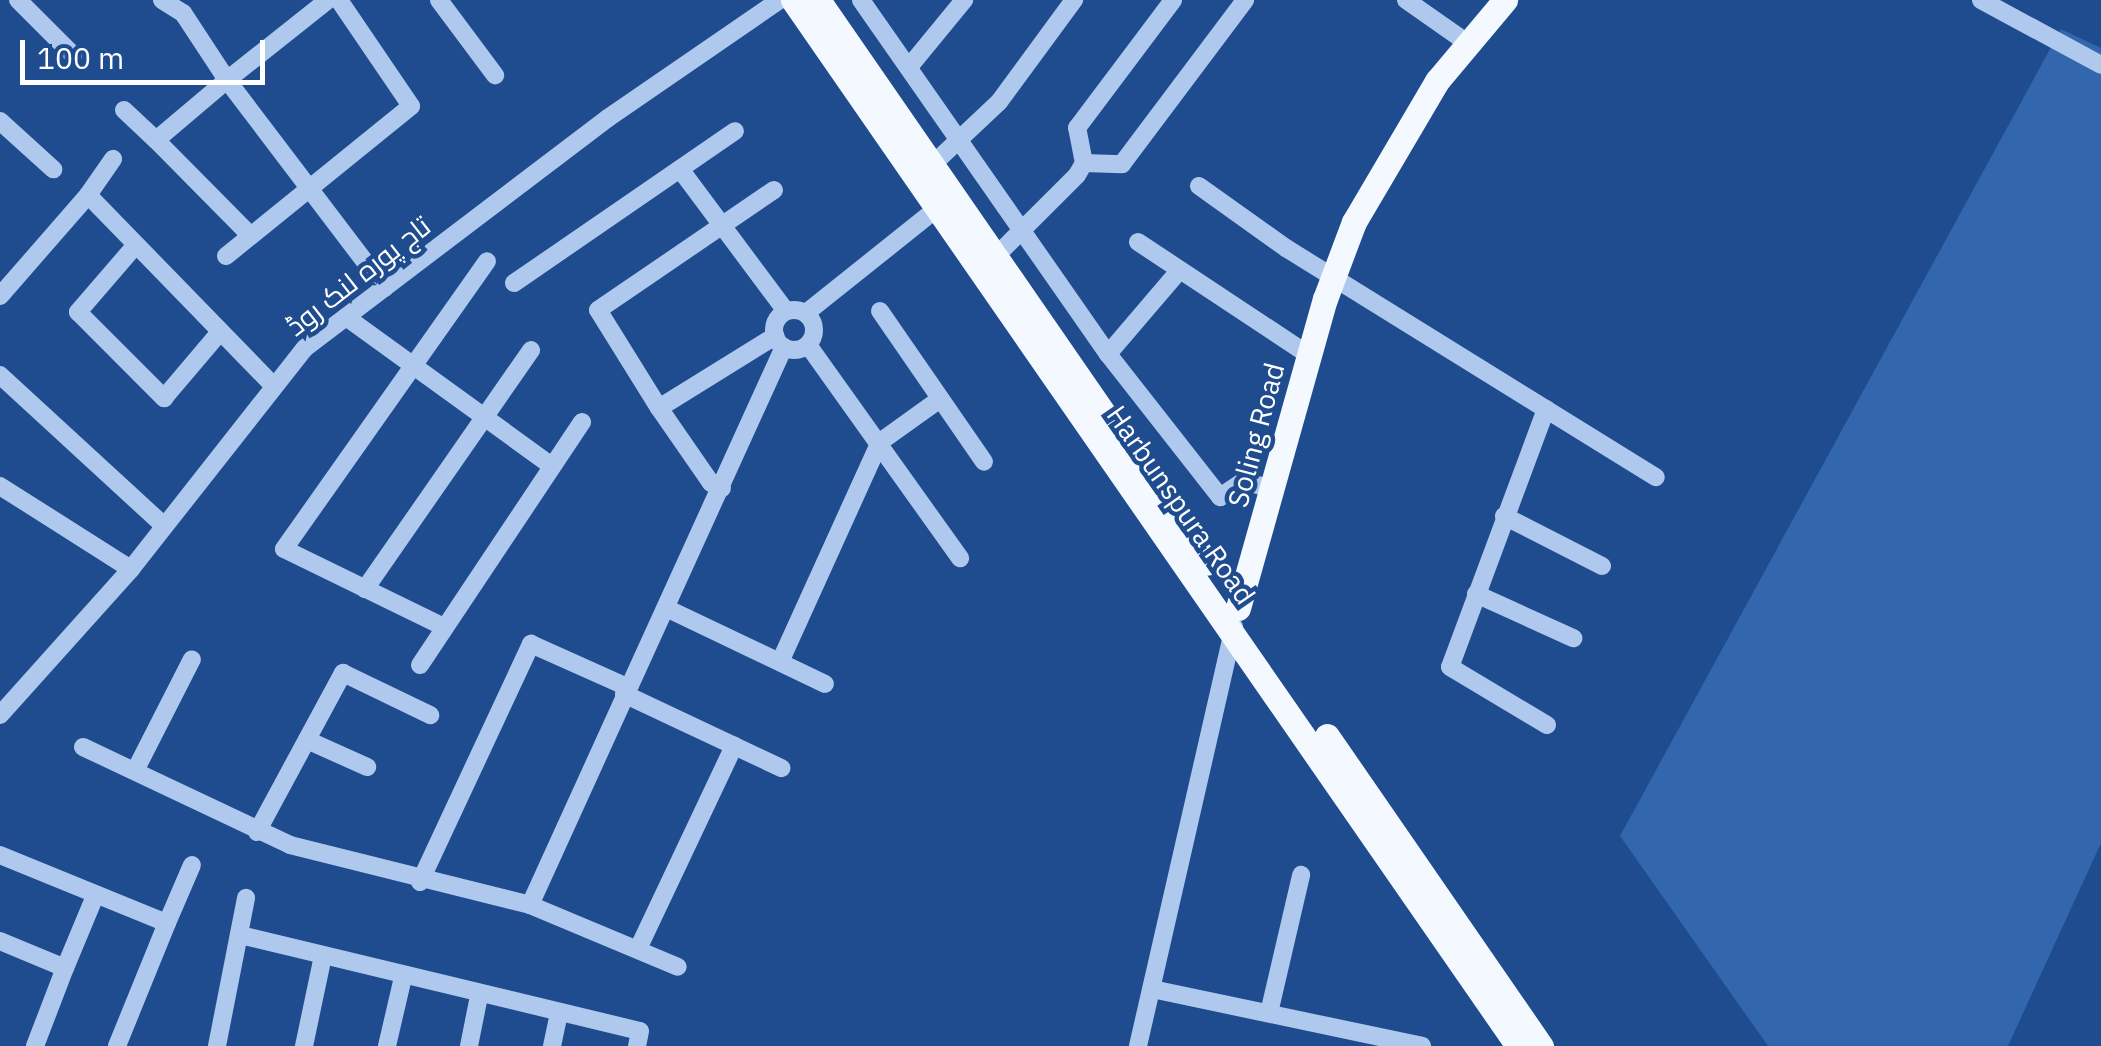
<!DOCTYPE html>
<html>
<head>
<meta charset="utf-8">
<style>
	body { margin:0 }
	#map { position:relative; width:2101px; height:1046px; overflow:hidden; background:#1f4c8f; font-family:"IBM Plex Sans",Cairo,sans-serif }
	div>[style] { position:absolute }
	.green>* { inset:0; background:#3266ad }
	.minor>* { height:18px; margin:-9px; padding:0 9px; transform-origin:9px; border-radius:9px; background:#aec9ed }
	.minor>.ring { margin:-9px; padding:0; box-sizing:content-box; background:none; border:18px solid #aec9ed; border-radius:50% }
	.major>* { height:25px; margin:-12.5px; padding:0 12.5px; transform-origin:12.5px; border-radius:12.5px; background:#f4f8ff }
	span { translate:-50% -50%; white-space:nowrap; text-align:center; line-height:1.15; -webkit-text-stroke:9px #1f4c8f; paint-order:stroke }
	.street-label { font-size:28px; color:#fff }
	.scale { position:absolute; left:20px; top:40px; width:245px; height:45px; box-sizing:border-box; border:5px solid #fff; border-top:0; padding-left:12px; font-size:30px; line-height:35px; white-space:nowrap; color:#fff; -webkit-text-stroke:8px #1f4c8f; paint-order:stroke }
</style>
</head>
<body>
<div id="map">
	<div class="green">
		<div style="clip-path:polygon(2061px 29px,2101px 48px,2101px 843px,2008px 1046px,1768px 1046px,1620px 836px)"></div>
	</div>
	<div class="minor">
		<div style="left:18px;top:0;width:78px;rotate:45deg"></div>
		<div style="left:162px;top:0;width:25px;rotate:32deg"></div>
		<div style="left:183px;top:13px;width:80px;rotate:56.7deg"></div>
		<div style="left:227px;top:80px;width:93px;rotate:139.8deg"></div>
		<div style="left:156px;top:140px;width:132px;rotate:45.3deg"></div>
		<div style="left:328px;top:0;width:129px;rotate:141.6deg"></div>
		<div style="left:227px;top:80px;width:261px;rotate:52.8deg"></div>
		<div style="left:439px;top:0;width:94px;rotate:53.3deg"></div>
		<div style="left:861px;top:0;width:432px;rotate:55.1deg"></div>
		<div style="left:1108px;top:354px;width:182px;rotate:51.9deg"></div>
		<div style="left:1220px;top:497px;width:29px;rotate:-34deg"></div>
		<div style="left:1244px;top:481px;width:29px;rotate:16deg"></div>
		<div style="left:1406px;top:0;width:73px;rotate:35deg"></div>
		<div style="left:1981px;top:0;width:136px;rotate:28.4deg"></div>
		<div style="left:909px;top:67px;width:87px;rotate:-50.6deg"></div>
		<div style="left:124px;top:110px;width:44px;rotate:43.2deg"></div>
		<div style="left:0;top:121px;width:72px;rotate:42.2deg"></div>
		<div style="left:1084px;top:163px;width:38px;rotate:2deg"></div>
		<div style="left:1122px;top:164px;width:205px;rotate:-53.1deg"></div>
		<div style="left:931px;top:166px;width:93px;rotate:-43.3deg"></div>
		<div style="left:999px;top:102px;width:127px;rotate:-53.7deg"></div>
		<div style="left:680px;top:169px;width:177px;rotate:53.3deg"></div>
		<div style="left:1199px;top:186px;width:107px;rotate:35.5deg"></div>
		<div style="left:1286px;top:248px;width:435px;rotate:31.8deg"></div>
		<div style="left:88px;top:195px;width:44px;rotate:-55.2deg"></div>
		<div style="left:1138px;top:242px;width:205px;rotate:33.5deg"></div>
		<div style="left:134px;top:247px;width:86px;rotate:130.7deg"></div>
		<div style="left:78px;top:312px;width:122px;rotate:45deg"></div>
		<div style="left:164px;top:398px;width:87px;rotate:-49.7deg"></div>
		<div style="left:226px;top:256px;width:238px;rotate:-39deg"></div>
		<div style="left:411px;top:106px;width:128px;rotate:-124.2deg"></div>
		<div style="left:994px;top:258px;width:117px;rotate:-45deg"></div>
		<div style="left:1077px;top:175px;width:14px;rotate:-60deg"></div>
		<div style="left:1084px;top:163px;width:36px;rotate:-101deg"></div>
		<div style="left:1077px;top:128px;width:160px;rotate:-53.1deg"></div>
		<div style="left:514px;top:283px;width:268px;rotate:-34.5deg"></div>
		<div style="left:0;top:296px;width:134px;rotate:-48.9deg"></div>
		<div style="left:88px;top:195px;width:267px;rotate:45.8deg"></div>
		<div class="ring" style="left:774px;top:310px;width:22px;height:22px"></div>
		<div style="left:880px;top:311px;width:183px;rotate:55.4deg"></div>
		<div style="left:806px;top:313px;width:165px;rotate:-38.6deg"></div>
		<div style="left:346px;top:317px;width:251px;rotate:35.9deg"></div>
		<div style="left:808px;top:345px;width:262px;rotate:54.5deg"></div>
		<div style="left:1108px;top:354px;width:109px;rotate:-49.5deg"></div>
		<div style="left:0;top:375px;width:220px;rotate:42.6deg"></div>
		<div style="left:659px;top:408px;width:137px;rotate:-31.8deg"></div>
		<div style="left:1546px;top:409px;width:275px;rotate:110.4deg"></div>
		<div style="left:1450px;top:667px;width:113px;rotate:30.9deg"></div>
		<div style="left:0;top:486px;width:155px;rotate:32.4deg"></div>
		<div style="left:722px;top:488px;width:12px;rotate:-156deg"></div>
		<div style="left:711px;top:483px;width:91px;rotate:-124.7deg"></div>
		<div style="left:659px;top:408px;width:115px;rotate:-121.9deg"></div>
		<div style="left:598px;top:310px;width:213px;rotate:-34.3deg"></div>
		<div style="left:1504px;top:516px;width:110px;rotate:27deg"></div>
		<div style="left:365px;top:589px;width:291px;rotate:-55.2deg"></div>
		<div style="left:1476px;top:594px;width:107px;rotate:24.4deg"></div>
		<div style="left:666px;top:608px;width:176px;rotate:25.5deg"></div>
		<div style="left:444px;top:627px;width:178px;rotate:-154deg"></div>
		<div style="left:284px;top:549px;width:352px;rotate:-54.8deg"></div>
		<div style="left:780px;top:662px;width:242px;rotate:-65.6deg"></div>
		<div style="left:880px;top:442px;width:74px;rotate:-35.6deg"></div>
		<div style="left:420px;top:665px;width:292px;rotate:-56.3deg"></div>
		<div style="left:624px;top:694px;width:174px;rotate:25.2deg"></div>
		<div style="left:0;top:715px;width:196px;rotate:-48.1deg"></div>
		<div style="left:131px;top:569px;width:281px;rotate:-51.8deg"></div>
		<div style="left:305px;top:348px;width:380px;rotate:-37.2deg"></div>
		<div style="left:608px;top:118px;width:209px;rotate:-34.5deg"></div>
		<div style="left:307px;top:740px;width:66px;rotate:24.2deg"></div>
		<div style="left:83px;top:747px;width:229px;rotate:25.3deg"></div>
		<div style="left:290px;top:845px;width:247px;rotate:14deg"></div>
		<div style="left:530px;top:905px;width:160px;rotate:22.7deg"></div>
		<div style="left:136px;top:769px;width:123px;rotate:-63deg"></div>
		<div style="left:257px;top:832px;width:181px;rotate:-61.6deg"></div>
		<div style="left:343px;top:673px;width:97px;rotate:25.8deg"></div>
		<div style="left:0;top:855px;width:180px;rotate:22.2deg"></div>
		<div style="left:167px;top:923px;width:63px;rotate:-66.7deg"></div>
		<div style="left:420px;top:882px;width:263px;rotate:-65deg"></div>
		<div style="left:531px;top:644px;width:105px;rotate:24.1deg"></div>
		<div style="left:530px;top:905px;width:613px;rotate:-65.53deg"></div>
		<div style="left:240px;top:935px;width:411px;rotate:13.5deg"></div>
		<div style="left:640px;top:1031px;width:15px;rotate:101deg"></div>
		<div style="left:0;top:941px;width:70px;rotate:22.6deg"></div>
		<div style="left:65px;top:968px;width:78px;rotate:-67.4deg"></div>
		<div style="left:638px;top:949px;width:225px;rotate:-64.7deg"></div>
		<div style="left:1152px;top:989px;width:276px;rotate:11.9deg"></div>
		<div style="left:1269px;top:1013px;width:142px;rotate:-76.9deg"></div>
		<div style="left:35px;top:1046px;width:84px;rotate:-69deg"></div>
		<div style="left:117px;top:1046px;width:133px;rotate:-67.9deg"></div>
		<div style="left:217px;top:1046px;width:151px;rotate:-78.9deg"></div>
		<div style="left:304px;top:1046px;width:92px;rotate:-78.1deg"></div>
		<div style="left:387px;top:1046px;width:71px;rotate:-76.9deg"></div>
		<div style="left:469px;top:1046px;width:51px;rotate:-78.7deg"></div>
		<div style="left:552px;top:1046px;width:33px;rotate:-78deg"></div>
		<div style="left:1138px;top:1046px;width:430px;rotate:-77.1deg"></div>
	</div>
	<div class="major">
		<div style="left:793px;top:0;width:1273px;rotate:55.27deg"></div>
		<div style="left:818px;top:0;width:684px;rotate:55.36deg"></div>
		<div style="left:1238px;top:608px;width:321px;rotate:-74.3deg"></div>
		<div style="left:1325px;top:299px;width:82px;rotate:-69.4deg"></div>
		<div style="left:1354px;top:222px;width:164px;rotate:-59.5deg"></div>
		<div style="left:1437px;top:81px;width:106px;rotate:-50deg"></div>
		<div style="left:1327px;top:736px;width:377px;rotate:55.4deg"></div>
	</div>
	<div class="street-label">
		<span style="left:358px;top:276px;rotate:-38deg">تاج پورہ لنک روڈ</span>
		<span style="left:1256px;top:435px;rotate:-75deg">Soling Road</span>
		<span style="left:1181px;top:505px;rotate:55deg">Harbunspura Road</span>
	</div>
	<div class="scale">100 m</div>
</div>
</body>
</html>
